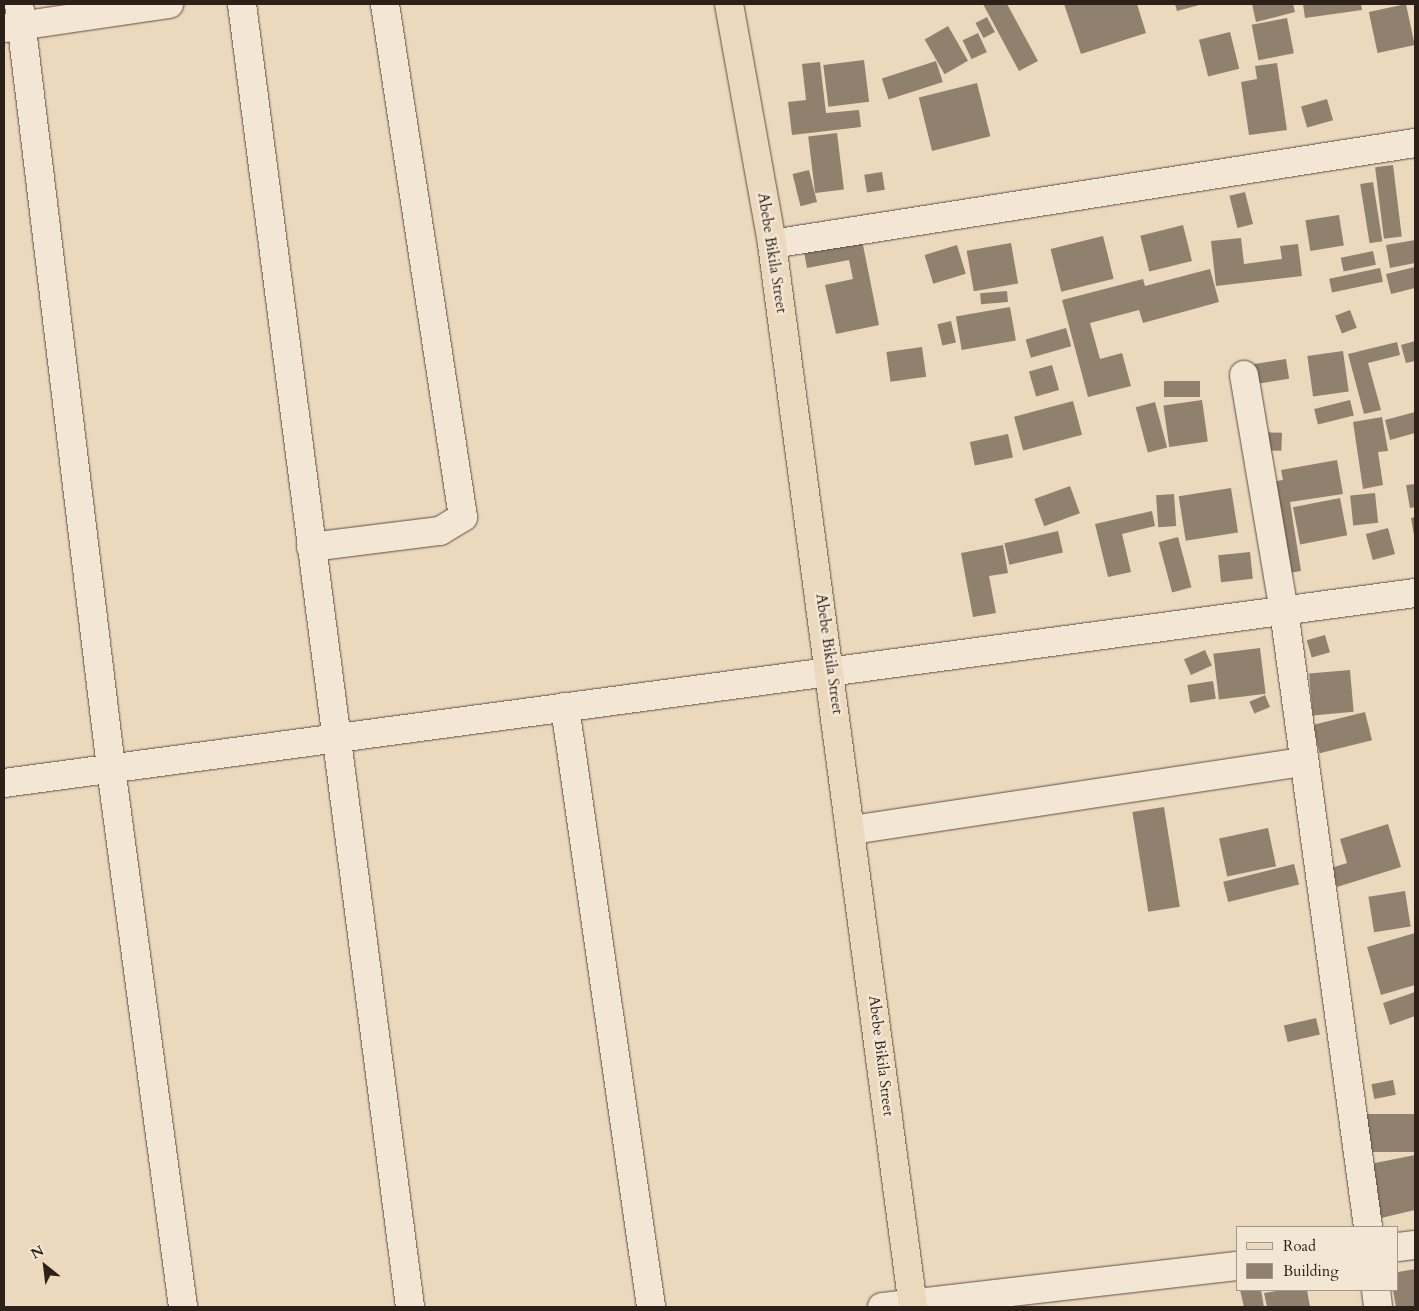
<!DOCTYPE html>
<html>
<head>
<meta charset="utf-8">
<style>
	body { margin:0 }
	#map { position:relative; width:1419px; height:1311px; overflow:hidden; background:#ecd9bd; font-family:Cardo,serif }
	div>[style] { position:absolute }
	.building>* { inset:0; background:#90816e; transform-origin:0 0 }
	.roads { filter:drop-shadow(0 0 1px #5c4f41) drop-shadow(0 0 1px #5c4f41) }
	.minor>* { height:28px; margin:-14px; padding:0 14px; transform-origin:14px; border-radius:14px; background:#f3e6d4 }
	.major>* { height:28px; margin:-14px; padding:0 14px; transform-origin:14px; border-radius:14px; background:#ecd9bd }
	span { translate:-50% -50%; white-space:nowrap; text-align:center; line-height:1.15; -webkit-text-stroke:5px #f3e6d4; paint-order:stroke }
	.street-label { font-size:15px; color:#2c2118 }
	.frame { position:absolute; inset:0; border:5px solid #2c2118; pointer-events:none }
	.legend { position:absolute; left:1236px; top:1226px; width:162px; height:65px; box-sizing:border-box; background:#f3e6d4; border:1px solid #a39789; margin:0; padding:6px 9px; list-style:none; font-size:15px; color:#2c2118 }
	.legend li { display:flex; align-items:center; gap:10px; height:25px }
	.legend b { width:25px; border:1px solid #a39789 }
	.north { position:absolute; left:20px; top:1241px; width:50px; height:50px; -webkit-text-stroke:4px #f3e6d4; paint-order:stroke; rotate:331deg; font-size:14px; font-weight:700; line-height:20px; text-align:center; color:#2c2118 }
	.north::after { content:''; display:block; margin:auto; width:18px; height:22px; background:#2c2118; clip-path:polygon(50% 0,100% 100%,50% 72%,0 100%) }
</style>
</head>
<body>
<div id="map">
	<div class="building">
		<div style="clip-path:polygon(983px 4px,1007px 4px,1038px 61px,1019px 71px)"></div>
		<div style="clip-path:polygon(1064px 4px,1137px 4px,1146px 33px,1081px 54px)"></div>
		<div style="clip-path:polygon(1175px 4px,1203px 4px,1177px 11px)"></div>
		<div style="clip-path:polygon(1252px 4px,1293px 4px,1295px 12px,1256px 22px)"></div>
		<div style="clip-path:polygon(1303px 4px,1361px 4px,1362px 10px,1305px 18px)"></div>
		<div style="left:1406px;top:4px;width:42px;height:38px;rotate:78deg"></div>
		<div style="left:987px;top:17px;width:17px;height:13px;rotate:62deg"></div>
		<div style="left:1287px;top:18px;width:36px;height:36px;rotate:79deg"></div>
		<div style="left:948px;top:26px;width:40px;height:27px;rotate:60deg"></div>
		<div style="left:1230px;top:32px;width:38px;height:32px;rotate:76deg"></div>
		<div style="left:978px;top:33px;width:21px;height:17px;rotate:65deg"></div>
		<div style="left:864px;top:60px;width:42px;height:41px;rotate:83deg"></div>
		<div style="left:936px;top:61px;width:22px;height:57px;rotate:72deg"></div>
		<div style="clip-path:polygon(820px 62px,826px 113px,859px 110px,861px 127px,792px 135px,788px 102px,806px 100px,802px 64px)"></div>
		<div style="clip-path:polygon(1277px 63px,1287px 130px,1249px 135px,1241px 82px,1257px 79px,1255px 66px)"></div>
		<div style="left:977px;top:83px;width:55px;height:60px;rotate:76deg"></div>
		<div style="left:1327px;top:99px;width:22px;height:27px;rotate:74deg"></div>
		<div style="left:837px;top:133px;width:57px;height:29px;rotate:83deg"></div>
		<div style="left:1393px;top:165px;width:72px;height:18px;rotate:83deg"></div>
		<div style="left:809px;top:170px;width:33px;height:17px;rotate:76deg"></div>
		<div style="left:882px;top:172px;width:18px;height:18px;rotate:81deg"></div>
		<div style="left:1373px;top:182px;width:60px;height:13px;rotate:81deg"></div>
		<div style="left:1245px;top:192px;width:33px;height:16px;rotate:76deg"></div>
		<div style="left:1339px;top:215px;width:31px;height:34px;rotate:81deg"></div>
		<div style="left:1183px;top:225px;width:37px;height:44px;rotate:76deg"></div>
		<div style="left:1103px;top:236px;width:44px;height:54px;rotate:76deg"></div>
		<div style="clip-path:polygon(1241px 238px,1244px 264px,1282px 259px,1280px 246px,1298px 244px,1302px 276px,1216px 286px,1211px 241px)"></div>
		<div style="clip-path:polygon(862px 240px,879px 325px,836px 334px,825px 285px,853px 279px,849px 260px,807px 268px,804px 252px)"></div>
		<div style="clip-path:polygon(1415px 240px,1415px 263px,1390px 268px,1386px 245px)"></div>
		<div style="left:1011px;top:243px;width:41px;height:45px;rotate:80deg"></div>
		<div style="left:957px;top:245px;width:30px;height:34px;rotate:73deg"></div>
		<div style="left:1373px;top:251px;width:14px;height:33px;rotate:78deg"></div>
		<div style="clip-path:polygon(1415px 267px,1415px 288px,1391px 294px,1386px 274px)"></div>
		<div style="left:1380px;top:268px;width:14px;height:52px;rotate:78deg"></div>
		<div style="clip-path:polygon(1210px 269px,1219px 302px,1143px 323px,1139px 310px,1090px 323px,1100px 359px,1122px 353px,1131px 386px,1088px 397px,1062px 300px,1143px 279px,1145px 286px)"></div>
		<div style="left:1007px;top:291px;width:11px;height:27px;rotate:85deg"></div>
		<div style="left:1010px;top:307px;width:34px;height:55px;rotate:80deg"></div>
		<div style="left:1350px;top:310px;width:19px;height:16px;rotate:69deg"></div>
		<div style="left:951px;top:321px;width:22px;height:14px;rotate:77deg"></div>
		<div style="left:1066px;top:328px;width:19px;height:42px;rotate:74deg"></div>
		<div style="clip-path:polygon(1415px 341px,1415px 361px,1406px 363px,1401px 345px)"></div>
		<div style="clip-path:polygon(1397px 342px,1400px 355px,1368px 363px,1381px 410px,1364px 414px,1348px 354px)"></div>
		<div style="left:922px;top:347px;width:30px;height:36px;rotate:82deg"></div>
		<div style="left:1343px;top:351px;width:41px;height:36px;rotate:82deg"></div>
		<div style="left:1286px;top:359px;width:20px;height:40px;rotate:81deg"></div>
		<div style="left:1052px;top:365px;width:26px;height:24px;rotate:74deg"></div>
		<div style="left:1200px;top:381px;width:16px;height:36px;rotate:90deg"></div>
		<div style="left:1202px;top:400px;width:42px;height:39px;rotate:82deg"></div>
		<div style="left:1350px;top:400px;width:16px;height:37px;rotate:76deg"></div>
		<div style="left:1073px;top:401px;width:35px;height:61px;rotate:75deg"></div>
		<div style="left:1155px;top:402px;width:47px;height:20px;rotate:75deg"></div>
		<div style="clip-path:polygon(1415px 412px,1415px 433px,1390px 440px,1385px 420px)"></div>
		<div style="clip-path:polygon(1382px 417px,1388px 451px,1378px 452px,1383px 485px,1363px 489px,1353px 422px)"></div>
		<div style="left:1257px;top:432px;width:25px;height:18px;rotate:2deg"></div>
		<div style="left:1008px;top:434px;width:24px;height:39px;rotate:78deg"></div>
		<div style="clip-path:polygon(1337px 460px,1343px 494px,1290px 502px,1301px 571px,1278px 575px,1263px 483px,1283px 480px,1281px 470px)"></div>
		<div style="clip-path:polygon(1415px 484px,1415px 507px,1410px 508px,1406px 485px)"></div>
		<div style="left:1070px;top:486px;width:29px;height:38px;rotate:70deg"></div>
		<div style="left:1231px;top:488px;width:45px;height:53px;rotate:81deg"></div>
		<div style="left:1375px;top:493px;width:30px;height:25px;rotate:84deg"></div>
		<div style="left:1174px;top:494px;width:32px;height:18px;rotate:86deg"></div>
		<div style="left:1340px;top:498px;width:38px;height:48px;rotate:79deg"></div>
		<div style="clip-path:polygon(1152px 511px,1155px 526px,1122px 534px,1131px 572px,1108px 577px,1095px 524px)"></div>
		<div style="clip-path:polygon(1415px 517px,1415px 535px,1414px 535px,1411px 518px)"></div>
		<div style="left:1388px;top:528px;width:27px;height:23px;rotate:75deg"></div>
		<div style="left:1058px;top:531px;width:22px;height:55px;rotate:77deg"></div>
		<div style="left:1178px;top:537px;width:52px;height:20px;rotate:75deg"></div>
		<div style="clip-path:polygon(1003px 545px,1008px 573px,989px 576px,996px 613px,973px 617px,961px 553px)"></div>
		<div style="left:1250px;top:552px;width:27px;height:32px;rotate:84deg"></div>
		<div style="left:1325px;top:635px;width:18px;height:19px;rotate:74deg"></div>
		<div style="left:1260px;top:648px;width:46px;height:47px;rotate:83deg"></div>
		<div style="left:1205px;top:650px;width:17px;height:23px;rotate:66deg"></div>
		<div style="left:1350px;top:670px;width:42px;height:41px;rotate:85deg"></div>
		<div style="left:1213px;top:681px;width:18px;height:26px;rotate:81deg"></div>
		<div style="left:1265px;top:695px;width:13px;height:17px;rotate:67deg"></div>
		<div style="left:1365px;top:712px;width:29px;height:54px;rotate:76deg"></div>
		<div style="left:1164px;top:807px;width:101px;height:32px;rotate:81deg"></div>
		<div style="clip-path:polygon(1388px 824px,1401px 867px,1337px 887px,1331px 868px,1347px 863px,1340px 839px)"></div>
		<div style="left:1268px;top:828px;width:39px;height:50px;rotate:78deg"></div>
		<div style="left:1294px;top:864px;width:21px;height:73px;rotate:76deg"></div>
		<div style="left:1405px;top:891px;width:36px;height:37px;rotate:81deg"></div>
		<div style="clip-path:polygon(1415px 933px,1415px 985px,1381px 995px,1367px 947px)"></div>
		<div style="clip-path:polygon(1415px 992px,1415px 1016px,1390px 1025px,1383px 1003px)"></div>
		<div style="left:1316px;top:1018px;width:17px;height:33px;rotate:77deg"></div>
		<div style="left:1393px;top:1080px;width:15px;height:22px;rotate:79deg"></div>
		<div style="left:1415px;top:1114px;width:38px;height:51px;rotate:90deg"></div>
		<div style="clip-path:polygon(1415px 1155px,1415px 1210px,1381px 1218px,1370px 1164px)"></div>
		<div style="clip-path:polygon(1415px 1269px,1415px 1307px,1396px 1307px,1393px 1290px,1398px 1290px,1398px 1272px)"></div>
		<div style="clip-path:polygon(1240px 1290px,1261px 1290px,1264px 1307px,1244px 1307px)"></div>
		<div style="clip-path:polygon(1284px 1290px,1307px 1290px,1310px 1307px,1267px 1307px,1264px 1293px)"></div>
	</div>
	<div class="roads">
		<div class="minor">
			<div style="left:19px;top:4px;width:770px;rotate:83.13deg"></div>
			<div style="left:111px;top:768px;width:544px;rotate:82.39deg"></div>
			<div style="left:242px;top:4px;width:1314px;rotate:82.65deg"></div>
			<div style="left:5px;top:28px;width:166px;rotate:-8.3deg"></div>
			<div style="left:772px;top:244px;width:651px;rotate:-8.93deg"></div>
			<div style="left:1244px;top:375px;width:239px;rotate:80.4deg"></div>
			<div style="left:1284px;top:611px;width:622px;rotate:82.23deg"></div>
			<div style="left:311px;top:547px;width:130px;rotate:-7.1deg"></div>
			<div style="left:440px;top:531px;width:27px;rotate:-31deg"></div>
			<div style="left:463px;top:517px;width:519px;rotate:-98.65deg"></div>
			<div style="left:565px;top:707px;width:606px;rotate:81.84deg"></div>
			<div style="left:4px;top:783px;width:1424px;rotate:-7.67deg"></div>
			<div style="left:852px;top:830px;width:457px;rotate:-8.6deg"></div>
			<div style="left:1398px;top:1247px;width:17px;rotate:-7deg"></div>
			<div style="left:1376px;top:1290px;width:17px;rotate:83deg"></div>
			<div style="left:882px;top:1307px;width:358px;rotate:-6.6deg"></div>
		</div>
		<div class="major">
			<div style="left:729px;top:4px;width:244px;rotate:79.8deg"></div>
			<div style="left:772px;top:244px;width:1072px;rotate:82.44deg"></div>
		</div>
	</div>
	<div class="street-label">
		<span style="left:772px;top:253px;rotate:81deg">Abebe Bikila Street</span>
		<span style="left:829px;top:654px;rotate:82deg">Abebe Bikila Street</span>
		<span style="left:881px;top:1056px;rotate:83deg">Abebe Bikila Street</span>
	</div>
	<div class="frame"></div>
	<ul class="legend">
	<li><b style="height:6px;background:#ecd9bd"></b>Road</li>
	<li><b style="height:14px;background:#90816e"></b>Building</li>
	</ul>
	<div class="north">N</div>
</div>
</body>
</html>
